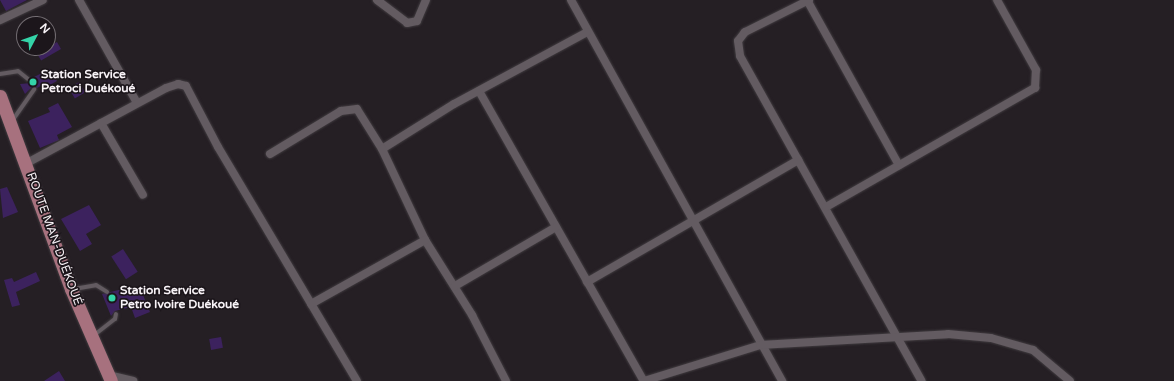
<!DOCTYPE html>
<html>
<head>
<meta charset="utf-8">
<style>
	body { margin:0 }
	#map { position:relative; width:1174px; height:381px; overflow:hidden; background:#251f24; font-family:"Varela Round",sans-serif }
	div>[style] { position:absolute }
	.building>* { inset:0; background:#3c225e; transform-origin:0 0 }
	.roads { filter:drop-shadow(0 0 1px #413c40) drop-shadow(0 0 1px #413c40) }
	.service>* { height:4px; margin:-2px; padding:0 2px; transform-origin:2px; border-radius:2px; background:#635b61 }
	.minor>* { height:8px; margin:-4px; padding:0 4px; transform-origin:4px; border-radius:4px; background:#635b61 }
	.primary>* { height:13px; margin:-6.5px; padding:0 6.5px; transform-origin:6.5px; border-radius:6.5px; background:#a7717e }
	.dots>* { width:11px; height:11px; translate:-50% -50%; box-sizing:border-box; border:2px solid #1c161b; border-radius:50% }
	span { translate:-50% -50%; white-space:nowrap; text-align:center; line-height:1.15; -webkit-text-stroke:3.5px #1c161b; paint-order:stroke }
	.poi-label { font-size:12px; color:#f8f3f7; font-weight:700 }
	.left { translate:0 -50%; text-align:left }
	.street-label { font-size:12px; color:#f8f3f7 }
	.north { position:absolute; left:16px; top:16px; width:40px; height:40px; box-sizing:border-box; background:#1c161b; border:1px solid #746e73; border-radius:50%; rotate:49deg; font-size:11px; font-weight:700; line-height:16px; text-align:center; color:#f8f3f7 }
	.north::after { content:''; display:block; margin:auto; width:14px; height:18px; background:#34d4a8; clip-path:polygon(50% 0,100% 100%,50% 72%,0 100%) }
</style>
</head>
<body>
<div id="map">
	<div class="building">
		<div style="clip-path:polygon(0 0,27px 0,6px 11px)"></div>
		<div style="left:57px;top:42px;width:8px;height:23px;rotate:60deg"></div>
		<div style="clip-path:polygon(50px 69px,57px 81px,46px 87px,44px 84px,37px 88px,33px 86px,25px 94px,20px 84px,31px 83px,32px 78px)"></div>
		<div style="left:79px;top:82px;width:12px;height:12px;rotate:59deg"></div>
		<div style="clip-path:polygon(58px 103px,72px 127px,57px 135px,59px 140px,40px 148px,28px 121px,50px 112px,48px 108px)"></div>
		<div style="clip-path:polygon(7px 187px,18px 212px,3px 218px,0 189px)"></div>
		<div style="clip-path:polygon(89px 205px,101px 225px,86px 234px,92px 244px,80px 251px,61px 219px)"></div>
		<div style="left:123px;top:249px;width:27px;height:14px;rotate:57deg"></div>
		<div style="clip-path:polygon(36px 272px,40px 281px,16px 292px,20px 305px,12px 307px,4px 280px,12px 278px,14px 282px)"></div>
		<div style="clip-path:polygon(131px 287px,133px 293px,141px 290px,150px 312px,135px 318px,131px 307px,115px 311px,111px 316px,102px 294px)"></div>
		<div style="left:221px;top:337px;width:11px;height:12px;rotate:80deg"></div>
		<div style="clip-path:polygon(59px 371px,65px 381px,44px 381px)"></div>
	</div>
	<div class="roads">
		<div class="service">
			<div style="left:0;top:74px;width:18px;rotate:-9deg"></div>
			<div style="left:18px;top:71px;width:14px;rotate:39deg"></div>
			<div style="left:12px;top:121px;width:39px;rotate:-55deg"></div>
			<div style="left:74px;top:289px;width:22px;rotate:-10deg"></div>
			<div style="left:96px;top:285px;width:13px;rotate:32deg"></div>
			<div style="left:93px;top:336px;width:28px;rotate:-38deg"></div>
			<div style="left:115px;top:319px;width:5px;rotate:-79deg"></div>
		</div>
		<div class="minor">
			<div style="left:79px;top:0;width:118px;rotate:60.6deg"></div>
			<div style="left:377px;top:0;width:38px;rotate:37deg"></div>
			<div style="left:407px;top:23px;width:10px;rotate:-11deg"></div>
			<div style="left:417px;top:21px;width:23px;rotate:-67deg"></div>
			<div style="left:571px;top:0;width:436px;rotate:61deg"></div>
			<div style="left:807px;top:0;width:189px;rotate:60.9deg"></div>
			<div style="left:809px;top:0;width:72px;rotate:153.4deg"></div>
			<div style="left:745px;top:32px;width:11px;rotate:128deg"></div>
			<div style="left:738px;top:41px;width:15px;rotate:82deg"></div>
			<div style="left:740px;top:56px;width:372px;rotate:60.8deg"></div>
			<div style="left:0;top:20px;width:47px;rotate:-24.9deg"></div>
			<div style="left:479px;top:91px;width:334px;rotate:60.4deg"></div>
			<div style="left:101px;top:123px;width:83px;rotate:59.7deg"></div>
			<div style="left:382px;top:149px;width:85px;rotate:-32deg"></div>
			<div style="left:454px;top:104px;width:151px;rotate:-28.4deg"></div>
			<div style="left:270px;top:154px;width:83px;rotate:-31.2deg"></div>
			<div style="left:341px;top:111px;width:16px;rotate:-7deg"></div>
			<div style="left:357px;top:109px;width:47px;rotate:58deg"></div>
			<div style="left:382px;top:149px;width:101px;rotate:64.7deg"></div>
			<div style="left:425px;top:240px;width:89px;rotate:57.9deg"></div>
			<div style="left:472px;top:315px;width:74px;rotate:62.7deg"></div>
			<div style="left:27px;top:163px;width:158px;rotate:-28.3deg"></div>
			<div style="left:166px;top:88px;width:13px;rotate:-18deg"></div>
			<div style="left:178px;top:84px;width:8px;rotate:14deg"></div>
			<div style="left:186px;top:86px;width:69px;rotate:62.3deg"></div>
			<div style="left:218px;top:147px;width:272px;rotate:59.3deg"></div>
			<div style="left:826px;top:207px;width:241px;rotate:-29.7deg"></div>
			<div style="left:1035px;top:88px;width:18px;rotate:-87deg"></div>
			<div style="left:1036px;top:70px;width:80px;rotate:-119.1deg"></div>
			<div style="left:587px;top:282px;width:244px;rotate:-30deg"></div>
			<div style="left:455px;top:286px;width:117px;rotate:-30.3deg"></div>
			<div style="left:311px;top:304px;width:131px;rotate:-29.3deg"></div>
			<div style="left:108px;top:375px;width:26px;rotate:13deg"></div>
			<div style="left:644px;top:381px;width:121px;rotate:-17.2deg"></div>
			<div style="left:760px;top:345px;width:188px;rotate:-3.3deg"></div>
			<div style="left:948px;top:334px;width:43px;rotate:5.3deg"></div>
			<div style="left:991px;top:338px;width:44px;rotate:15.9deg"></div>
			<div style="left:1033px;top:350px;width:48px;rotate:40deg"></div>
		</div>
		<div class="primary">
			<div style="left:0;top:96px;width:206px;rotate:69.8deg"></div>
			<div style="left:71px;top:289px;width:100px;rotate:66.5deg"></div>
		</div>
	</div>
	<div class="dots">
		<div style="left:33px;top:82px;background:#34d4a8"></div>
		<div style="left:112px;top:298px;background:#34d4a8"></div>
	</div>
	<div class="poi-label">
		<span class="left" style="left:41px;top:82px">Station Service<br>Petroci Duékoué</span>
		<span class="left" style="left:120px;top:298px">Station Service<br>Petro Ivoire Duékoué</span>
	</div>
	<div class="street-label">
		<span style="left:54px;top:239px;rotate:70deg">ROUTE MAN-DUÉKOUÉ</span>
	</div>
	<div class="north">N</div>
</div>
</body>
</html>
